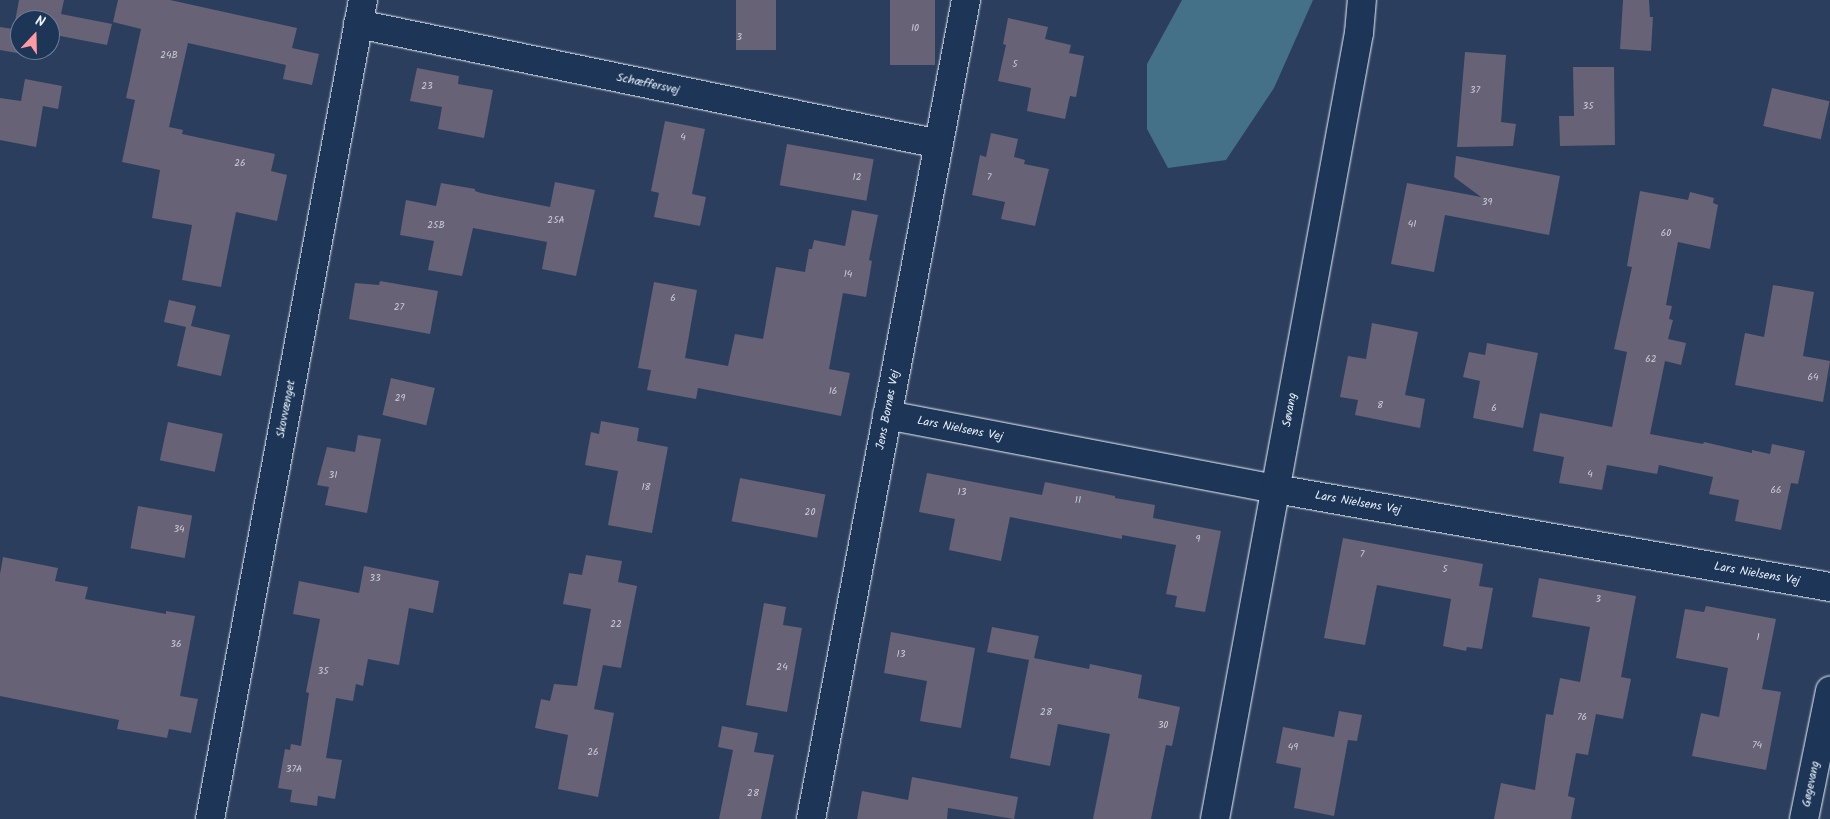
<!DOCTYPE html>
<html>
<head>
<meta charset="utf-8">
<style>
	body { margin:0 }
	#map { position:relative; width:1830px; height:819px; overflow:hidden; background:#2c3e5d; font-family:Kalam,sans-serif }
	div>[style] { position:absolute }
	.water>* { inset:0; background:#447088 }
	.building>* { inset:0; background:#676275; transform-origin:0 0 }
	.roads { filter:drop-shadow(0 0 1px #e8f1f8) drop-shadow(0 0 1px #e8f1f8) }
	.street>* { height:28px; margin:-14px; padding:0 14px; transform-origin:14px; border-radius:14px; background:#1d3557 }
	span { translate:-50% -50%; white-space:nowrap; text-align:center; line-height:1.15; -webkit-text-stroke:4px #1d3557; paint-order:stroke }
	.number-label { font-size:10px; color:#c8cdd7 }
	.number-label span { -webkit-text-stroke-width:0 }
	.street-label { font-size:12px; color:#e8f1f8 }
	.north { position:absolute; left:10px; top:10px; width:50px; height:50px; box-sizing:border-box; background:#1d3557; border:1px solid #6e8097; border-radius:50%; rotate:21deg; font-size:14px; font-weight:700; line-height:20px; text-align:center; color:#e8f1f8 }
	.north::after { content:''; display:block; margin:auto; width:18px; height:22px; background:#ff9aa2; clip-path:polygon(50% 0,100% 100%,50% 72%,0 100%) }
</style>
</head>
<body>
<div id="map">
	<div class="water">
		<div style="clip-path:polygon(1182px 0,1313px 0,1274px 88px,1226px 160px,1168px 168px,1147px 129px,1147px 64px)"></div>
	</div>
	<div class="building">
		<div style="clip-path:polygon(19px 0,64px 0,61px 14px,112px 24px,107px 45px,50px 34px,50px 20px,20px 20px,20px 28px,14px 27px)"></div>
		<div style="clip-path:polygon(118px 0,170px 0,297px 28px,292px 48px,319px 54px,312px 85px,283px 79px,286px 65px,188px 43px,169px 127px,183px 130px,182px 134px,275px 154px,271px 171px,287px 175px,277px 221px,236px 212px,221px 287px,182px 280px,192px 225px,152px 218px,160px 170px,122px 162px,135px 100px,126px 98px,141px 29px,113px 22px)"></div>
		<div style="left:736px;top:0;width:40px;height:50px"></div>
		<div style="left:890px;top:0;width:45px;height:65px"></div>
		<div style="clip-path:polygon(1623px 0,1649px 0,1650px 17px,1653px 17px,1651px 51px,1620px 49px)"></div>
		<div style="clip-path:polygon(1008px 18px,1048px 27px,1045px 39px,1071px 45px,1069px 53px,1084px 56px,1076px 97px,1070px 96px,1065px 119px,1027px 111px,1031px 88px,998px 81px,1006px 45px,1003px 44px)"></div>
		<div style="clip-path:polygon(0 27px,20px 30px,20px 50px,24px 50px,23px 54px,0 50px)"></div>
		<div style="clip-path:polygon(1465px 52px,1506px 55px,1501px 122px,1516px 124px,1513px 146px,1457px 147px)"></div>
		<div style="clip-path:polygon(1573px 67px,1614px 67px,1615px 145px,1560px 146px,1559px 116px,1574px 116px)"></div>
		<div style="clip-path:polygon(417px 68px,459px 76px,458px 84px,493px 90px,484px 138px,438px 129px,442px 107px,410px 101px)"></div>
		<div style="clip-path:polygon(25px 79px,62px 86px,58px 109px,43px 106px,36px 147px,0 140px,0 98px,21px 101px)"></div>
		<div style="left:1772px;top:88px;width:59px;height:39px;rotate:13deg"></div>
		<div style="clip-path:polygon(665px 121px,705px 129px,692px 194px,706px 197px,700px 226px,654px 217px,659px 193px,651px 191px)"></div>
		<div style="clip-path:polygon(991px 133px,1018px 139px,1014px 157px,1025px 160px,1024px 164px,1049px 169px,1035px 226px,1001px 219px,1005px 202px,972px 195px,980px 155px,986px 157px)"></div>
		<div style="left:787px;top:144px;width:88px;height:42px;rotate:10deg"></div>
		<div style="clip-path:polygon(1456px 156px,1560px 176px,1549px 235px,1445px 215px,1434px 272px,1391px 264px,1407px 183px,1481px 197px,1454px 177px)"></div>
		<div style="clip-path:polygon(555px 182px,595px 190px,576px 276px,542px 269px,547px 242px,473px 228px,462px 276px,428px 270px,434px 241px,400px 235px,406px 200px,436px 206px,441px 183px,475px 189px,475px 191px,481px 193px,550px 207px)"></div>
		<div style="clip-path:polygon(1640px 191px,1688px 200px,1690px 192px,1714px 198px,1713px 203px,1718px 205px,1710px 249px,1678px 242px,1666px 305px,1672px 306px,1669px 319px,1673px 320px,1668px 339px,1686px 343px,1681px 365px,1665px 361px,1650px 434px,1703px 444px,1704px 442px,1752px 453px,1752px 450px,1770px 454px,1772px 444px,1805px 451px,1798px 484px,1791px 483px,1781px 530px,1735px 521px,1739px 500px,1709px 494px,1713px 477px,1659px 465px,1657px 474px,1607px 465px,1602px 490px,1559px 483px,1564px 457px,1533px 451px,1540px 413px,1612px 427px,1627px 352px,1614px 349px,1632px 267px,1627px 266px)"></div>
		<div style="clip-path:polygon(852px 210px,878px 215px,869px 260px,872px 261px,866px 297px,843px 293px,829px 369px,850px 373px,841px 416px,698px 388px,696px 399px,647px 390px,651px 370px,638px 368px,654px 282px,697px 290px,685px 358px,728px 366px,735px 334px,763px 339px,776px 267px,805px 272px,809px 249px,812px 249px,814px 240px,845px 246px)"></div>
		<div style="clip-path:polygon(380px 281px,438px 291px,430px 334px,349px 319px,355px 283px,379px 285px)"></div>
		<div style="clip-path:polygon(1773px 285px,1814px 292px,1803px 356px,1830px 361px,1823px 402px,1735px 385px,1745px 333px,1764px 337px)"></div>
		<div style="clip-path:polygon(169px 300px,196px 306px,191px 326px,230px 335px,221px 376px,177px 366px,186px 327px,164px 322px)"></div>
		<div style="clip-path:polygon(1372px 323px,1418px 332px,1405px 395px,1425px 399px,1420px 428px,1355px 415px,1358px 400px,1340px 397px,1348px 356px,1366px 359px)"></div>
		<div style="clip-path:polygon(1487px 343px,1538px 353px,1523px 428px,1473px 418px,1480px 381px,1463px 377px,1469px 352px,1485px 355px)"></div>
		<div style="left:391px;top:378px;width:45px;height:38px;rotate:13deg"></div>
		<div style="clip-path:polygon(601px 421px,639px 428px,637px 441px,668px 447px,652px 533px,608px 525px,618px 471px,585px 465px,591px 432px,599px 434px)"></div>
		<div style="left:168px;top:422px;width:56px;height:39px;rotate:12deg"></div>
		<div style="clip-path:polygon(358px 435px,381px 439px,367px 513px,325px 505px,329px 487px,317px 485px,327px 447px,355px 452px)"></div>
		<div style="clip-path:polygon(927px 473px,1042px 495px,1045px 482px,1115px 496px,1115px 498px,1155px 505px,1153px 518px,1221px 531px,1205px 612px,1175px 607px,1177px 596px,1166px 594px,1176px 545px,1122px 535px,1122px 539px,1010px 517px,1001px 561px,949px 550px,955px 519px,919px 512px)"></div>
		<div style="left:740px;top:478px;width:87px;height:44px;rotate:11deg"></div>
		<div style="left:138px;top:506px;width:55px;height:43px;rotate:10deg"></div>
		<div style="clip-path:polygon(1343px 538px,1483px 564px,1479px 586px,1493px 588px,1482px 649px,1467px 647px,1466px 651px,1443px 646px,1451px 599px,1377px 585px,1365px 645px,1324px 638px)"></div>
		<div style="clip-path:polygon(586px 555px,622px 561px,618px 582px,637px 586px,621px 668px,603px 665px,594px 709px,614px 713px,598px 797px,558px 789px,568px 735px,535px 728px,541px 699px,550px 701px,554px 684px,577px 686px,591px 609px,563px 604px,569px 573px,582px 575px)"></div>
		<div style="clip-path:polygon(3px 557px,58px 568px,55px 581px,88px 587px,85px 599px,166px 614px,166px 611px,195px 616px,180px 696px,198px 699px,191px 733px,169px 729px,167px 738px,117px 729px,119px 720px,0 696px,0 574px)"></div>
		<div style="clip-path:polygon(364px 566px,439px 581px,433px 613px,409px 608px,399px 665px,368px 659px,363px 686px,356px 684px,353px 701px,336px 698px,326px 758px,342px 760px,335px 799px,318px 796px,317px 806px,290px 802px,292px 790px,278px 788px,285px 749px,290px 750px,291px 744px,301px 746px,309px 693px,306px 692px,320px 619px,293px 614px,299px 581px,359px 593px)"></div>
		<div style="clip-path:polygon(1539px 578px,1636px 596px,1621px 677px,1631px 679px,1623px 719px,1596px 714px,1588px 755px,1576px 753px,1568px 796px,1575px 798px,1571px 819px,1494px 819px,1501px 783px,1535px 790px,1546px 714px,1553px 715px,1560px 678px,1580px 682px,1590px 627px,1532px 617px)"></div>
		<div style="clip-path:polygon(764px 603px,786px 607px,783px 625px,802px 628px,787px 712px,746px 705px)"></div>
		<div style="clip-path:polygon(1706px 606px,1776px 619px,1762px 689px,1781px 692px,1766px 770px,1692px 756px,1701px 713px,1719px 717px,1728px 668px,1676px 658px,1685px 609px,1704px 612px)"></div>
		<div style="clip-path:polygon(992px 627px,1039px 636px,1034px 658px,1089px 669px,1090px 664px,1142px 675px,1138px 698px,1180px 707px,1172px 746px,1166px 745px,1151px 819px,1093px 819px,1110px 734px,1058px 724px,1050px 766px,1010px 758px,1029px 660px,987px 652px)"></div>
		<div style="clip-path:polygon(891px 632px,975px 648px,961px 728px,920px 721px,927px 681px,884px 673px)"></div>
		<div style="clip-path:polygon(1339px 711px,1362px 715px,1357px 741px,1348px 740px,1334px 816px,1294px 808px,1301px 768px,1276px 763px,1283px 727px,1334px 737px)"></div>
		<div style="clip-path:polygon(722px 726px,758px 733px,754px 752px,774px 755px,761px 819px,719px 819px,733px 750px,718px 747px)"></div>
		<div style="clip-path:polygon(912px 777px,1018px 797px,1014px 819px,948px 808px,947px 819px,857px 819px,862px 791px,908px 800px)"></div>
	</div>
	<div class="roads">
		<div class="street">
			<div style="left:358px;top:24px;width:593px;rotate:11.67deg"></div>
			<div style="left:887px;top:415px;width:396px;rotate:10.8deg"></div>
			<div style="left:1276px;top:489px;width:563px;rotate:10.03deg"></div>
			<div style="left:210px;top:819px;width:833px;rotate:-79.42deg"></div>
			<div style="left:811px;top:819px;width:834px;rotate:-79.28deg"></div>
			<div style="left:1215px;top:819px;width:799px;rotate:-79.62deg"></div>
			<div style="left:1359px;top:33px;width:33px;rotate:-85deg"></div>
			<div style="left:1804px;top:819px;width:131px;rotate:-78.5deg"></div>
		</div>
	</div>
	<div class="number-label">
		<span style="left:915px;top:29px">10</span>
		<span style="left:739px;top:38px">3</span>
		<span style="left:169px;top:56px">24B</span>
		<span style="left:1015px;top:65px">5</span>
		<span style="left:427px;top:87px">23</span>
		<span style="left:1475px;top:91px">37</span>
		<span style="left:1588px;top:107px">35</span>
		<span style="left:683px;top:138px">4</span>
		<span style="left:240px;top:164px">26</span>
		<span style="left:857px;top:178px">12</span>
		<span style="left:989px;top:178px">7</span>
		<span style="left:1487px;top:203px">39</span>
		<span style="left:556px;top:221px">25A</span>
		<span style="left:1412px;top:225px">41</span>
		<span style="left:436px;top:226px">25B</span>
		<span style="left:1666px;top:234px">60</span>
		<span style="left:848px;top:275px">14</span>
		<span style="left:673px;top:299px">6</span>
		<span style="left:399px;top:308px">27</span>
		<span style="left:1651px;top:360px">62</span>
		<span style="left:1813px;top:378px">64</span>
		<span style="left:833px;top:392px">16</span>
		<span style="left:400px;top:399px">29</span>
		<span style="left:1380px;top:406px">8</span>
		<span style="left:1494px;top:409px">6</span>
		<span style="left:1590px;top:475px">4</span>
		<span style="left:333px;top:476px">31</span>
		<span style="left:646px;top:488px">18</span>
		<span style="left:1776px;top:491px">66</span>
		<span style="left:962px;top:493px">13</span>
		<span style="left:1078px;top:501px">11</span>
		<span style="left:810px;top:513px">20</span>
		<span style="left:179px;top:530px">34</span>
		<span style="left:1198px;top:540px">9</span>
		<span style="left:1362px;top:555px">7</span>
		<span style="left:1445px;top:570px">5</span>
		<span style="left:375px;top:579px">33</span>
		<span style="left:1598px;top:600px">3</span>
		<span style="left:616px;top:625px">22</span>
		<span style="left:1758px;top:638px">1</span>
		<span style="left:176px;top:645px">36</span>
		<span style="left:901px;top:655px">13</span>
		<span style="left:782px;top:668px">24</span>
		<span style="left:323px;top:672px">35</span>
		<span style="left:1046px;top:713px">28</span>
		<span style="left:1582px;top:718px">76</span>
		<span style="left:1163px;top:726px">30</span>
		<span style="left:1757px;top:746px">74</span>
		<span style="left:1293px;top:748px">49</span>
		<span style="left:593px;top:753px">26</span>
		<span style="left:294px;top:770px">37A</span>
		<span style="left:753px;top:794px">28</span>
	</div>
	<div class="street-label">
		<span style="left:648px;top:84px;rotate:12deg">Schæffersvej</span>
		<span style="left:286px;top:409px;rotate:-79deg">Skovvænget</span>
		<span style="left:888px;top:410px;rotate:-79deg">Jens Bornøs Vej</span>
		<span style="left:1290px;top:410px;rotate:-80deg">Søvang</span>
		<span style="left:960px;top:429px;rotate:11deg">Lars Nielsens Vej</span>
		<span style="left:1358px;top:503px;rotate:10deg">Lars Nielsens Vej</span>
		<span style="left:1757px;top:574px;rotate:10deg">Lars Nielsens Vej</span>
		<span style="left:1811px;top:784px;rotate:-78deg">Gøgevang</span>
	</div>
	<div class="north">N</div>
</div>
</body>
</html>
